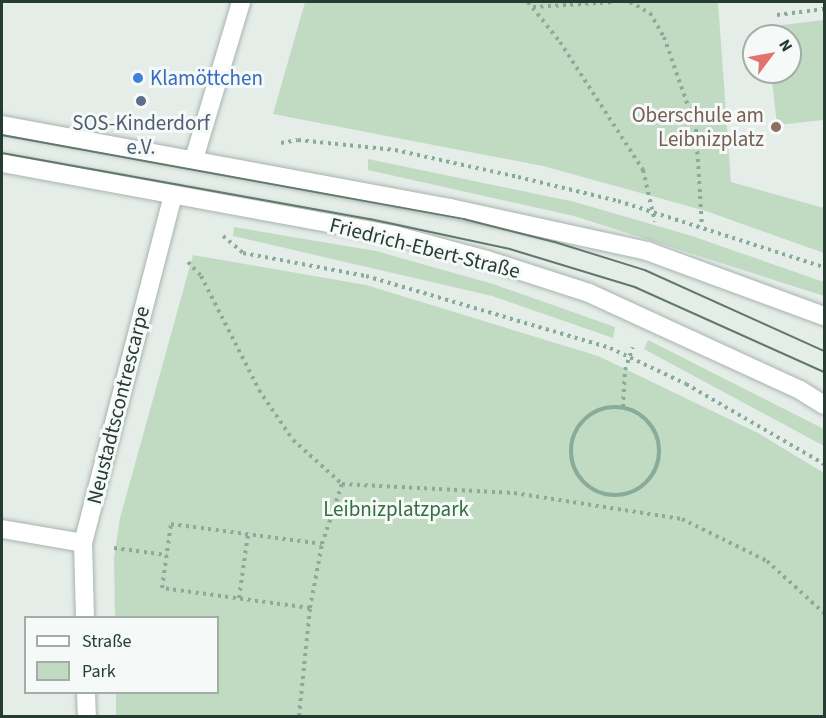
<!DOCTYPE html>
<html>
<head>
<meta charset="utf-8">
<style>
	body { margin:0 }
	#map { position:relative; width:826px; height:718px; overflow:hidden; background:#e5ede8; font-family:"Source Sans 3",sans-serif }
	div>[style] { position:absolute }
	.green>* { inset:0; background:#c1dbc3 }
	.path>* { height:4px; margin-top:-2px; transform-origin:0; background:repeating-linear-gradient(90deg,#89ac9a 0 3px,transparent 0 7.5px) }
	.path>.ring { margin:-2px; padding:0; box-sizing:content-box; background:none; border:4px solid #89ac9a; border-radius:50% }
	.roads { filter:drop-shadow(0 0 2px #a8b4ae) drop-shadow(0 0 2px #a8b4ae) }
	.street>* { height:18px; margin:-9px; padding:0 9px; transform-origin:9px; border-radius:9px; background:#fff }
	.secondary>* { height:18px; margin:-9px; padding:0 9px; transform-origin:9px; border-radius:9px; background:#fff }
	.tram>* { height:1.5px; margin:-0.75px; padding:0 0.75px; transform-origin:0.75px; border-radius:0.75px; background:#61786d }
	.dots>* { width:16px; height:16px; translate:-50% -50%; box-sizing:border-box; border:3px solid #f5f9f7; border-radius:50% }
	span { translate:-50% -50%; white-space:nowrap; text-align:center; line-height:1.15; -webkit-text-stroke:6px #f5f9f7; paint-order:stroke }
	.shop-label { font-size:21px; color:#366cbe }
	.left { translate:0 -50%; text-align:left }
	.education-label { font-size:21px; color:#785e54 }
	.right { translate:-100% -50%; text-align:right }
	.service-label { font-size:21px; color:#4e5e75 }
	.street-label { font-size:21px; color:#263c32 }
	.park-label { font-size:21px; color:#356f40 }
	.frame { position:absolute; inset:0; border:3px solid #263c32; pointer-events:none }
	.legend { position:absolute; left:24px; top:616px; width:195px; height:78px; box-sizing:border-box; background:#f5f9f7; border:2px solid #a2ada8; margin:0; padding:8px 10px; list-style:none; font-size:18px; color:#263c32 }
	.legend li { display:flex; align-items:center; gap:12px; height:30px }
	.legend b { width:30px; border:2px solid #a2ada8 }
	.north { position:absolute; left:742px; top:24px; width:60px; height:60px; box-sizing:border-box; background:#f5f9f7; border:2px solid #a2ada8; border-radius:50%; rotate:58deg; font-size:16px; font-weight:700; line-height:24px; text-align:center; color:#263c32 }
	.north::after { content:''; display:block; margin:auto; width:21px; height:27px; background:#e2736e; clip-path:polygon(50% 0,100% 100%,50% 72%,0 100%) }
</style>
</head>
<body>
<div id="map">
	<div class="green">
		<div style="clip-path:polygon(305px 2px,718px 2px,731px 182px,824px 208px,824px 253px,706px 211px,543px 166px,273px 114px)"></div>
		<div style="clip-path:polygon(824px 20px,824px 120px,777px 125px,771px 72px,790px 72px,790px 36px,767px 36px,766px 27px)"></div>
		<div style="clip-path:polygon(368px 159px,575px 202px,692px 236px,824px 282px,824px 296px,574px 216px,368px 170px)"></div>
		<div style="clip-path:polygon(234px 227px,376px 251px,493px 284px,615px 327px,613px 338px,492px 296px,233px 236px)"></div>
		<div style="clip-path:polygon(193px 255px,366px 285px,598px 356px,758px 433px,824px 473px,824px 716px,116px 716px,116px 693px,218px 692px,218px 618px,115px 617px,114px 558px,120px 518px)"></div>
		<div style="clip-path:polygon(648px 340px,824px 429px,824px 446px,644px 349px)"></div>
	</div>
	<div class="path">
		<div style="left:528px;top:2px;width:51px;rotate:51.3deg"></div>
		<div style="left:560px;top:42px;width:153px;rotate:57deg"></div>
		<div style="left:643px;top:170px;width:53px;rotate:77deg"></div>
		<div style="left:630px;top:2px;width:23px;rotate:29deg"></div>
		<div style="left:650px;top:13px;width:28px;rotate:60deg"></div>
		<div style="left:664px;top:37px;width:97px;rotate:70.8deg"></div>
		<div style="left:696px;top:129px;width:97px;rotate:86.5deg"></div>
		<div style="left:533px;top:7px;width:82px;rotate:-3.5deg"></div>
		<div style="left:777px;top:15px;width:47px;rotate:-7.3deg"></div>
		<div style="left:281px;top:143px;width:17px;rotate:-10deg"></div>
		<div style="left:298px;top:140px;width:98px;rotate:5.9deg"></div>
		<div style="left:395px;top:150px;width:126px;rotate:12.4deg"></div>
		<div style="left:518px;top:177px;width:103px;rotate:13.5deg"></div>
		<div style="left:618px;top:201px;width:216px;rotate:17.8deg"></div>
		<div style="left:223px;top:236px;width:26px;rotate:40deg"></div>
		<div style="left:243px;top:253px;width:125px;rotate:10.6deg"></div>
		<div style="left:366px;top:276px;width:254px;rotate:16.4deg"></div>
		<div style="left:610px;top:348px;width:84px;rotate:25.3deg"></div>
		<div style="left:686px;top:384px;width:160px;rotate:30.1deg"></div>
		<div style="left:188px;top:262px;width:19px;rotate:47deg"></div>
		<div style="left:201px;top:276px;width:128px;rotate:63deg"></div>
		<div style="left:259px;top:390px;width:60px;rotate:55.8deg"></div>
		<div style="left:293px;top:440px;width:66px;rotate:41.9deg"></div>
		<div style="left:342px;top:484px;width:172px;rotate:3deg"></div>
		<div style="left:514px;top:493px;width:170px;rotate:8.8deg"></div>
		<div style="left:682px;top:519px;width:95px;rotate:26.3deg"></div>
		<div style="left:767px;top:561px;width:77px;rotate:42.4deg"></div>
		<div style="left:623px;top:407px;width:37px;rotate:-87deg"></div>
		<div style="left:625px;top:370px;width:24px;rotate:-71deg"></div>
		<div class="ring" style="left:571px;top:407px;width:84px;height:84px"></div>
		<div style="left:114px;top:548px;width:53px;rotate:7.5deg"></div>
		<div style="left:239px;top:598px;width:65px;rotate:-82deg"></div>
		<div style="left:310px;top:608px;width:149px;rotate:-172.3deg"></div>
		<div style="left:162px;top:588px;width:65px;rotate:-82deg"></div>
		<div style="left:171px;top:524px;width:152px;rotate:7.5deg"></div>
		<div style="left:299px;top:716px;width:109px;rotate:-84.2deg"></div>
		<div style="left:310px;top:608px;width:65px;rotate:-79.4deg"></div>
		<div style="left:322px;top:544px;width:63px;rotate:-71.6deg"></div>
	</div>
	<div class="roads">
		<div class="street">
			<div style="left:194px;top:159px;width:164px;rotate:-73.3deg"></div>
			<div style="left:2px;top:529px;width:82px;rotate:9.8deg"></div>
			<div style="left:85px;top:618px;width:75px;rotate:-91.5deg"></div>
			<div style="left:83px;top:543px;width:359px;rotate:-75.5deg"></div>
			<div style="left:86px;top:692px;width:24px;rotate:88deg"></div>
		</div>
		<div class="secondary">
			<div style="left:2px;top:125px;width:456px;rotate:10.5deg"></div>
			<div style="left:450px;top:208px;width:202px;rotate:12.3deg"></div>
			<div style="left:647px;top:251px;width:189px;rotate:20.2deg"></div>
			<div style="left:2px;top:163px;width:399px;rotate:10.4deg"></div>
			<div style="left:394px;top:235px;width:96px;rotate:15deg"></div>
			<div style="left:487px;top:260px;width:107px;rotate:17.9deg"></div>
			<div style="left:589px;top:293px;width:232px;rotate:24.7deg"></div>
			<div style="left:800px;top:390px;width:28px;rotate:32deg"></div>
		</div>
	</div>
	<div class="tram">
		<div style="left:2px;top:135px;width:470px;rotate:10.3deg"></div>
		<div style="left:464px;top:219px;width:94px;rotate:14.2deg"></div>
		<div style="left:555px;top:242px;width:94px;rotate:17.3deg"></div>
		<div style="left:645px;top:270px;width:196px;rotate:24.3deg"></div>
		<div style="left:2px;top:153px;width:374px;rotate:10.2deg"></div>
		<div style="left:370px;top:219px;width:143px;rotate:12.1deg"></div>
		<div style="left:510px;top:249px;width:131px;rotate:16.9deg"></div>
		<div style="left:635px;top:287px;width:207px;rotate:24.2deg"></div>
	</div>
	<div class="dots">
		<div style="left:138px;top:78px;background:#3f7fe0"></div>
		<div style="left:141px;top:101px;background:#5c6f8a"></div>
		<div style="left:776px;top:127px;background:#8d6e63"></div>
	</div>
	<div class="shop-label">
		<span class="left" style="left:150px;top:78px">Klamöttchen</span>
	</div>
	<div class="education-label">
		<span class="right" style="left:764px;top:127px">Oberschule am<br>Leibnizplatz</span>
	</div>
	<div class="service-label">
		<span style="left:141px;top:135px">SOS-Kinderdorf<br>e.V.</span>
	</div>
	<div class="street-label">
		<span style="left:425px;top:248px;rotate:14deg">Friedrich-Ebert-Straße</span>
		<span style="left:118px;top:405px;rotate:-76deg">Neustadtscontrescarpe</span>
	</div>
	<div class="park-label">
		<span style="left:396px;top:509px">Leibnizplatzpark</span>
	</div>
	<div class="frame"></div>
	<ul class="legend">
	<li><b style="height:8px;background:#fff"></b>Straße</li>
	<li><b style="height:16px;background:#c1dbc3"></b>Park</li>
	</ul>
	<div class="north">N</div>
</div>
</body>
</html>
